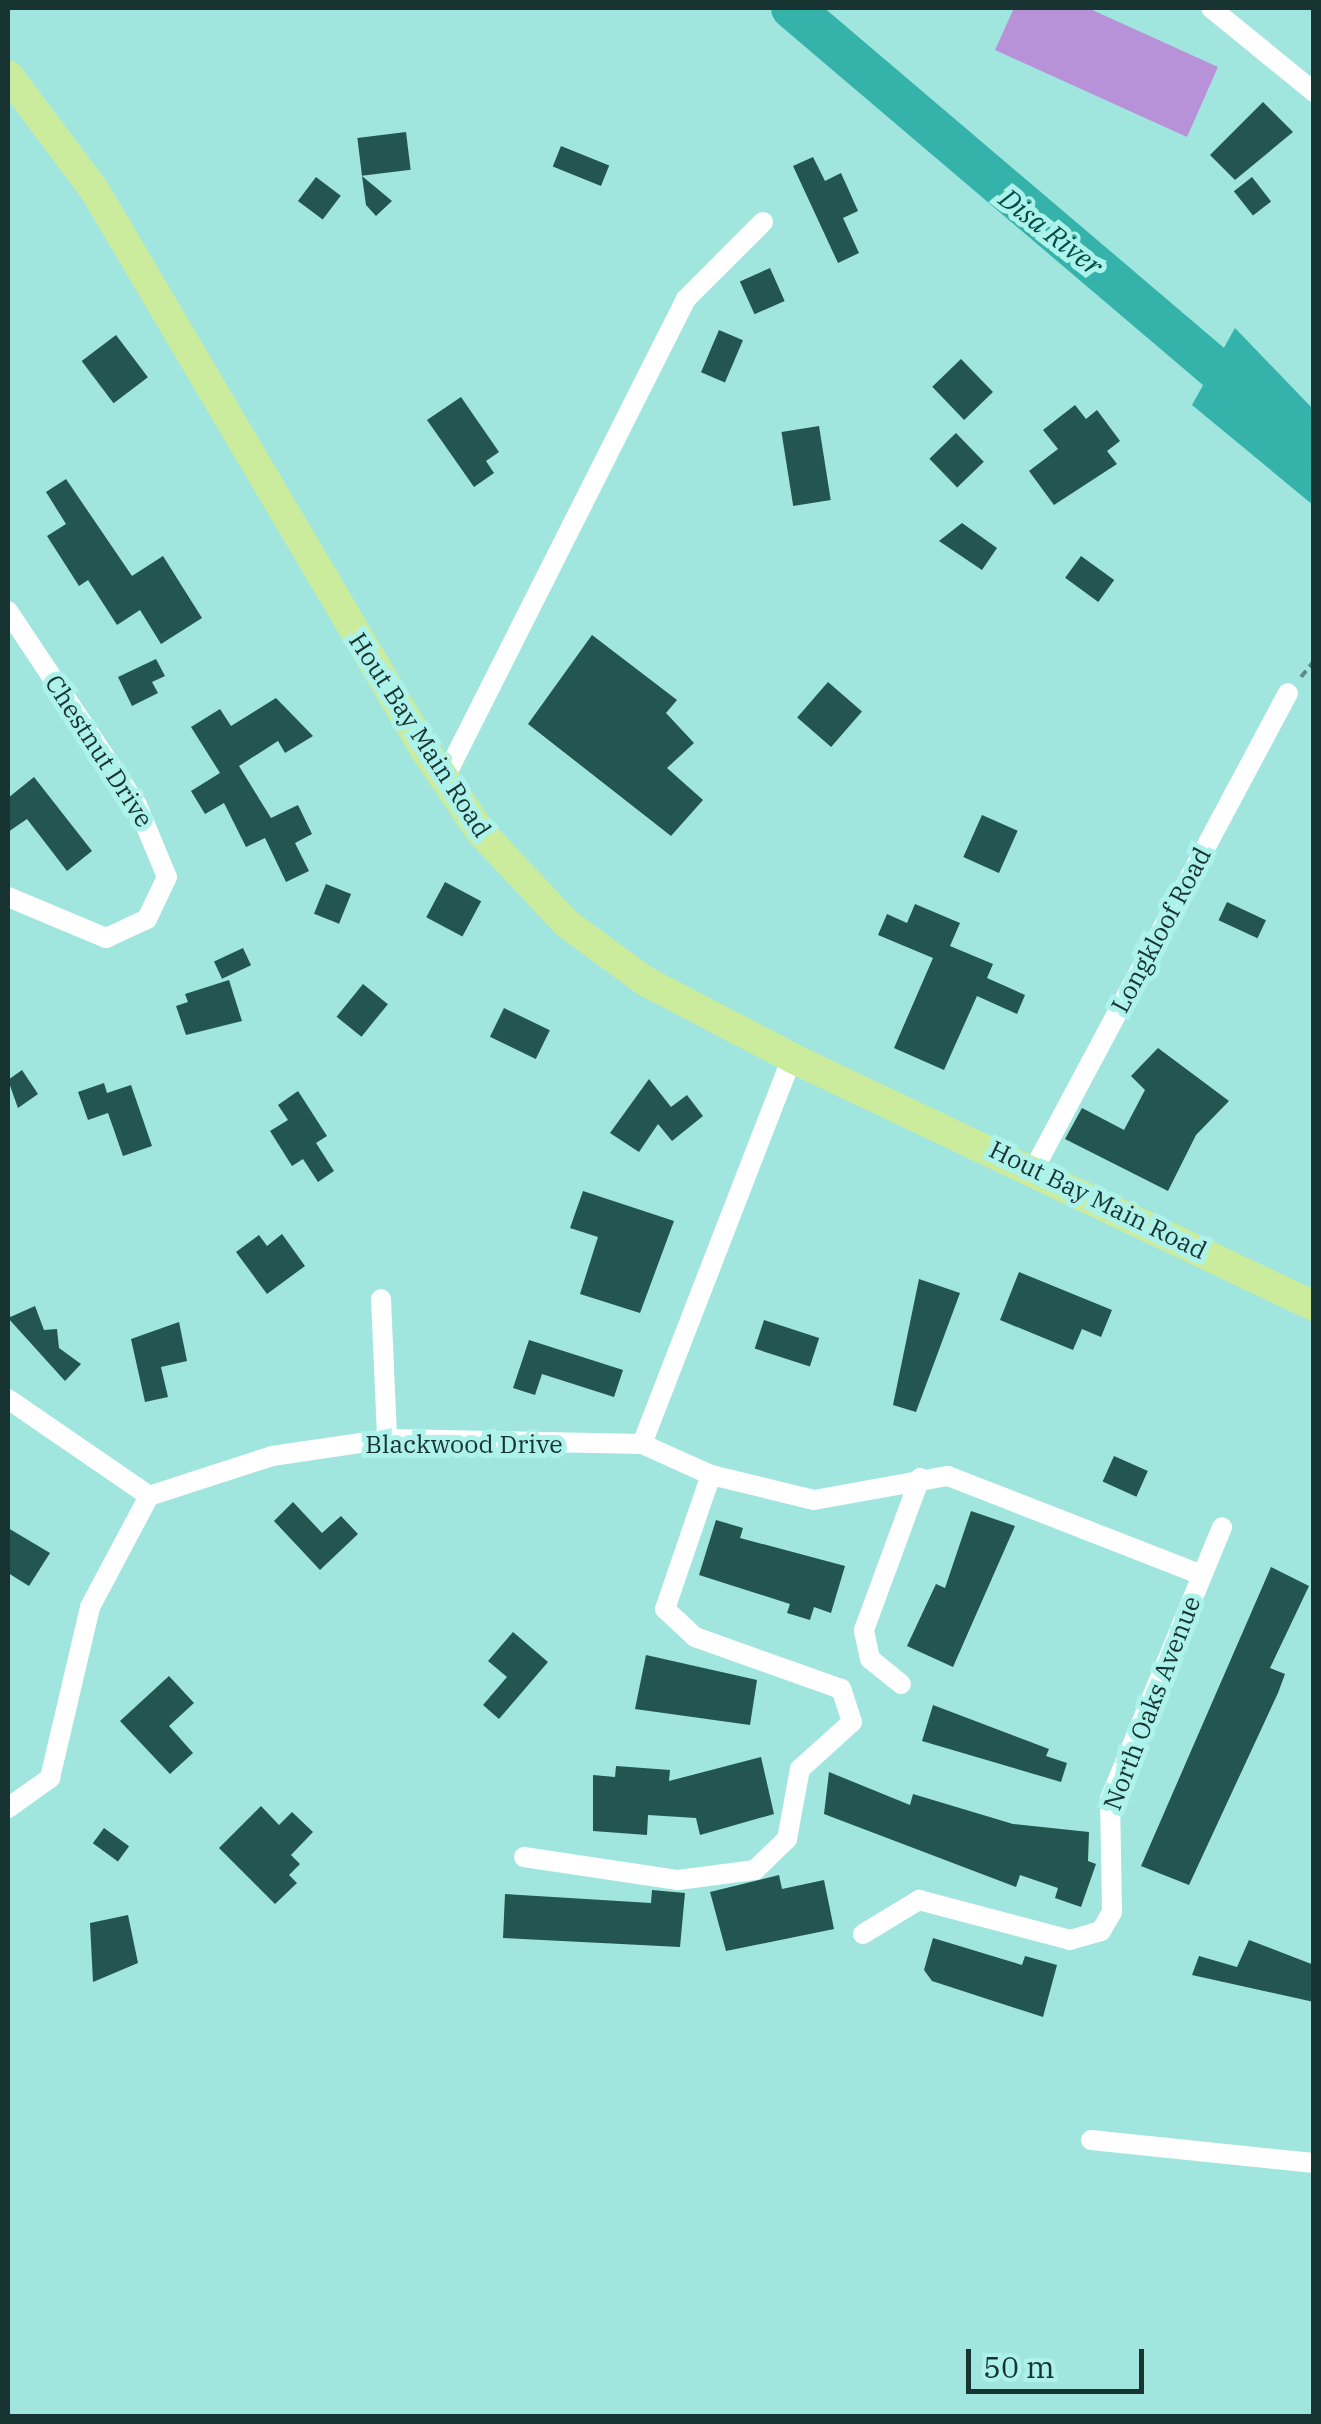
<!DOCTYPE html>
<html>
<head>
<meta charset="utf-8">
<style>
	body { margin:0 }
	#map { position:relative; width:1321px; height:2424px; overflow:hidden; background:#a0e5de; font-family:"IBM Plex Serif",serif }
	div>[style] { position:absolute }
	.green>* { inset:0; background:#b892d9 }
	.water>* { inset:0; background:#35b3aa }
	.river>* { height:42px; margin:-21px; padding:0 21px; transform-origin:21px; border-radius:21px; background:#35b3aa }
	.building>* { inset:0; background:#235551; transform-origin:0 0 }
	.path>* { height:4px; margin-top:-2px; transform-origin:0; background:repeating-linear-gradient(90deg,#5c8c88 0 8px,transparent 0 13px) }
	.minor>* { height:20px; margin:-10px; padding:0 10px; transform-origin:10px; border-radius:10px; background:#fff }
	.primary>* { height:30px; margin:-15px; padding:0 15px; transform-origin:15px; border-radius:15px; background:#ccec9d }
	span { translate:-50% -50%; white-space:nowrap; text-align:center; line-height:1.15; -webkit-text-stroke:10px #adf2eb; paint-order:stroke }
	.street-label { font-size:25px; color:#183432 }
	.water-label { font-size:28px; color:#004d48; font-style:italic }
	.frame { position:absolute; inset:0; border:10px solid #183432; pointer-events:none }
	.scale { position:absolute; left:966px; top:2349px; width:178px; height:45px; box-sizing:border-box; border:5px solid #183432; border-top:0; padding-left:12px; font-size:30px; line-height:35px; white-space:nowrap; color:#183432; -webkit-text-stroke:8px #adf2eb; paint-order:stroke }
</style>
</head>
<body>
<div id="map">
	<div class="green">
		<div style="clip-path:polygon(1014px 8px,1088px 8px,1218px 67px,1187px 137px,995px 50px)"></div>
	</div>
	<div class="water">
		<div style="clip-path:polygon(1235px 328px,1313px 409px,1313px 505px,1192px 405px)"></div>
	</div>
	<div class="river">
		<div style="left:792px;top:8px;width:685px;rotate:40.38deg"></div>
	</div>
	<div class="building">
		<div style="clip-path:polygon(1263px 102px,1293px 132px,1235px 180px,1210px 155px)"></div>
		<div style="left:406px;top:132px;width:38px;height:49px;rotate:83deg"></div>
		<div style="left:561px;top:146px;width:52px;height:22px;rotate:22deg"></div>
		<div style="clip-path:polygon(813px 157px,825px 181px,841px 173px,858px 211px,843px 218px,859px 253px,838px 263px,793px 166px)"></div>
		<div style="clip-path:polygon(362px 176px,392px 201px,376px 216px,366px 205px)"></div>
		<div style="left:316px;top:177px;width:31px;height:30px;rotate:37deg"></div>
		<div style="left:1252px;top:177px;width:31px;height:23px;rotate:52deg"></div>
		<div style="left:770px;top:268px;width:36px;height:33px;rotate:66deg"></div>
		<div style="left:719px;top:330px;width:26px;height:46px;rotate:23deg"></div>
		<div style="left:116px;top:335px;width:53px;height:43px;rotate:53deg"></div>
		<div style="left:961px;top:359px;width:46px;height:40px;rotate:46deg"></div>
		<div style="clip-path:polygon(461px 397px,499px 452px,486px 461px,494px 473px,474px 487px,427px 420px)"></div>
		<div style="clip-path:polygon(1075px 405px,1086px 419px,1097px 410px,1120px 441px,1107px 451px,1117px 464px,1054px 505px,1029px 471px,1058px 449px,1043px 430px)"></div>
		<div style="left:819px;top:426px;width:75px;height:38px;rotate:81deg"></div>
		<div style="left:956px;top:433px;width:40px;height:37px;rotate:46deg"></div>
		<div style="clip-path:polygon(66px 479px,132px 576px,163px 556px,202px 618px,161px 644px,140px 610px,117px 625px,88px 580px,79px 586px,47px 536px,66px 524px,46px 492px)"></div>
		<div style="clip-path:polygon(962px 523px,997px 548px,982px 570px,939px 541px)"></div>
		<div style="left:1081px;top:556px;width:41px;height:27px;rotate:36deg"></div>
		<div style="clip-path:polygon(592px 635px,677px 700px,666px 713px,694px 743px,667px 768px,703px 800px,671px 836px,528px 724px)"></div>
		<div style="clip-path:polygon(156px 659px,165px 676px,152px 682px,158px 693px,132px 706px,118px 677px)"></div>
		<div style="left:828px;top:682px;width:45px;height:47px;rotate:41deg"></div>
		<div style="clip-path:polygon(276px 698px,313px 736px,285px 753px,278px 741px,239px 766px,271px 818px,298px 805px,312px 834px,295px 843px,309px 871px,286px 882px,265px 838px,246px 847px,224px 803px,205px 814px,191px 791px,220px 773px,191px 727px,220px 709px,231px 726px)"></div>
		<div style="clip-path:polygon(34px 777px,92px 851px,67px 871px,27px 819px,8px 832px,8px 798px)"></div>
		<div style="left:982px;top:815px;width:39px;height:46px;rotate:24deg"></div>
		<div style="left:445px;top:882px;width:41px;height:40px;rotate:28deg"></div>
		<div style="left:326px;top:884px;width:27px;height:32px;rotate:22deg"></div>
		<div style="left:1227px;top:902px;width:43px;height:20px;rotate:25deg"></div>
		<div style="clip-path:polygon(915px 904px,960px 923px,950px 946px,993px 964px,987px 978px,1025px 995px,1017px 1014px,977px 996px,944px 1070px,894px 1048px,933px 958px,878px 935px,887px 914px,907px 923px)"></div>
		<div style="left:243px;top:948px;width:19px;height:32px;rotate:65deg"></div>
		<div style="clip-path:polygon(229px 980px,242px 1021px,186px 1035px,176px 1006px,188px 1002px,185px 994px)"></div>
		<div style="left:363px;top:984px;width:32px;height:42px;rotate:39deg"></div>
		<div style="left:504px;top:1008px;width:51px;height:32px;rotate:26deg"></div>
		<div style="clip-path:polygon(1158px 1048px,1229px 1101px,1196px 1135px,1168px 1191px,1065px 1139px,1082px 1108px,1124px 1130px,1145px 1090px,1131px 1076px)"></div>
		<div style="clip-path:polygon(22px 1070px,38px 1094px,18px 1108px,8px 1080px)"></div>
		<div style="clip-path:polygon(649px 1079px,671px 1107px,687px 1095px,703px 1116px,672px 1141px,658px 1124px,639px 1152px,610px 1133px)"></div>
		<div style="clip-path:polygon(104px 1083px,107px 1093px,131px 1085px,152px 1146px,123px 1156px,108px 1113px,88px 1120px,78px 1092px)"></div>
		<div style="clip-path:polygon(298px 1091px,327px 1136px,316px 1143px,334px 1171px,318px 1182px,303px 1159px,292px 1166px,270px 1131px,288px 1120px,278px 1105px)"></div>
		<div style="clip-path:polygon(583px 1191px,674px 1221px,640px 1313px,580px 1294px,598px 1237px,570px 1228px)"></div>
		<div style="clip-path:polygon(282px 1234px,305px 1266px,267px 1294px,236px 1252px,259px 1235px,267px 1246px)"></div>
		<div style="clip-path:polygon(1019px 1272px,1112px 1310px,1101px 1337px,1082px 1329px,1073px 1350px,1000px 1320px)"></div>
		<div style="clip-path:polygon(919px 1279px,960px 1293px,916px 1412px,893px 1405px)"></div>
		<div style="clip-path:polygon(35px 1306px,44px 1330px,57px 1329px,59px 1348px,81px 1364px,65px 1381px,8px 1318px)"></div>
		<div style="left:764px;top:1320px;width:58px;height:30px;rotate:18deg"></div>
		<div style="clip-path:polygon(179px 1322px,187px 1361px,161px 1367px,168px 1397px,145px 1402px,131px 1339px)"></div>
		<div style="clip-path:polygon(529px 1340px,623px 1370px,614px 1397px,542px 1374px,535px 1395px,513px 1388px)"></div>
		<div style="left:1114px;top:1456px;width:37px;height:28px;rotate:24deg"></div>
		<div style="clip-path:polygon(293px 1502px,322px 1533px,341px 1516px,358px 1534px,320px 1570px,274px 1521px)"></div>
		<div style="clip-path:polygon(971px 1511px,1015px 1526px,953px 1667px,907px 1646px,936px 1584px,945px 1588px)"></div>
		<div style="clip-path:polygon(716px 1520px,743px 1528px,740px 1538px,845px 1566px,831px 1613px,814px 1607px,810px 1620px,787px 1613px,790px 1604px,699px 1575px)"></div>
		<div style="clip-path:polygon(8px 1528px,50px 1553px,29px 1586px,8px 1573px)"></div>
		<div style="clip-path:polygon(1271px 1567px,1309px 1586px,1270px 1668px,1285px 1674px,1278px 1693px,1189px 1885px,1141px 1866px)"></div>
		<div style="clip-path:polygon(513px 1632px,548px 1662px,499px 1719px,483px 1705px,507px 1677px,488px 1661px)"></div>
		<div style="clip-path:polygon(646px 1655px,757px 1680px,750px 1725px,635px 1709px)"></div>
		<div style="clip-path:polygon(169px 1676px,194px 1703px,169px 1726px,193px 1753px,170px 1774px,120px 1721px)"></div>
		<div style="clip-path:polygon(933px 1705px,1049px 1749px,1046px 1756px,1067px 1763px,1061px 1782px,922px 1741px)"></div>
		<div style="clip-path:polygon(761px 1757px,774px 1814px,700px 1835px,696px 1818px,648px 1815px,647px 1835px,593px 1831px,593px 1775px,615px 1777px,616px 1766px,670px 1770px,669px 1781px)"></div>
		<div style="clip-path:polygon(829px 1772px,910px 1805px,913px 1794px,1013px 1824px,1089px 1832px,1088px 1861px,1096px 1864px,1081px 1907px,1055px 1898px,1058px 1888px,1020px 1875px,1016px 1887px,824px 1814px)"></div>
		<div style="clip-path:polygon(261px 1806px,279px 1825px,292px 1812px,313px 1832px,291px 1855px,300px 1864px,289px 1875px,297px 1883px,275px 1904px,219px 1848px)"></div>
		<div style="left:104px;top:1828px;width:31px;height:19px;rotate:36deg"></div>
		<div style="clip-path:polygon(779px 1875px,782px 1889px,824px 1880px,834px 1929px,726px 1951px,710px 1892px)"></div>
		<div style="clip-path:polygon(652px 1890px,685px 1893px,680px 1947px,503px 1938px,505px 1894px,651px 1903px)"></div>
		<div style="clip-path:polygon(128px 1915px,138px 1963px,93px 1982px,90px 1923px)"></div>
		<div style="clip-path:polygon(933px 1938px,1022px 1965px,1025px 1956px,1057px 1965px,1043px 2017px,932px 1981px,924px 1970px)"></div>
		<div style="clip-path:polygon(1249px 1940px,1314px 1965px,1314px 2002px,1192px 1975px,1199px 1956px,1237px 1967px)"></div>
	</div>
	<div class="path">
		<div style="left:1301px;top:677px;width:21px;rotate:-51deg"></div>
	</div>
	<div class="minor">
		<div style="left:1211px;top:8px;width:133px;rotate:39.2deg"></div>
		<div style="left:8px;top:611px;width:233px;rotate:56.4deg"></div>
		<div style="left:137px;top:805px;width:78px;rotate:67.4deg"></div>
		<div style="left:167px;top:877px;width:47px;rotate:115.5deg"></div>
		<div style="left:147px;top:919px;width:45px;rotate:155.1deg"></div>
		<div style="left:106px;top:938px;width:106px;rotate:-157.3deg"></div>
		<div style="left:444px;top:779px;width:538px;rotate:-63.24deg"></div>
		<div style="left:686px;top:299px;width:109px;rotate:-45deg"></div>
		<div style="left:1035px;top:1167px;width:537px;rotate:-61.91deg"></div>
		<div style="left:381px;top:1299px;width:140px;rotate:87.5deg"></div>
		<div style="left:8px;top:1399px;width:171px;rotate:34.5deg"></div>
		<div style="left:642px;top:1444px;width:414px;rotate:-68.8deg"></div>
		<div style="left:901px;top:1684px;width:40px;rotate:-141deg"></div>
		<div style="left:870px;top:1659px;width:30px;rotate:-102deg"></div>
		<div style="left:864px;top:1630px;width:162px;rotate:-69.8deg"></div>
		<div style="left:8px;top:1808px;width:52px;rotate:-35.5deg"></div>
		<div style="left:50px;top:1778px;width:176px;rotate:-76.8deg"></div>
		<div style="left:90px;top:1607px;width:126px;rotate:-62deg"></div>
		<div style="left:149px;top:1496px;width:129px;rotate:-18deg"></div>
		<div style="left:272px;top:1456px;width:116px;rotate:-8.4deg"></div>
		<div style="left:387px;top:1439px;width:255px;rotate:1.1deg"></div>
		<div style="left:642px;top:1444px;width:76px;rotate:24.2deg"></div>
		<div style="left:711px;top:1475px;width:106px;rotate:13.6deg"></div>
		<div style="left:814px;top:1500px;width:136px;rotate:-10.2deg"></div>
		<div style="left:948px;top:1476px;width:270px;rotate:21.3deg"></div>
		<div style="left:524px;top:1857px;width:156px;rotate:8.5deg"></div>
		<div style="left:678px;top:1880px;width:78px;rotate:-7.4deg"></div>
		<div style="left:755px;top:1870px;width:45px;rotate:-44.1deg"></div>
		<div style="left:787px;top:1839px;width:71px;rotate:-79.5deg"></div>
		<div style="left:800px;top:1769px;width:70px;rotate:-42.1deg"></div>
		<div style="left:852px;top:1722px;width:35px;rotate:-108deg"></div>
		<div style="left:841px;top:1689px;width:155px;rotate:-160.4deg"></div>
		<div style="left:695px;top:1637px;width:41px;rotate:-137deg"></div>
		<div style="left:665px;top:1609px;width:142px;rotate:-71.1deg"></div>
		<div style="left:863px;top:1934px;width:66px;rotate:-31.3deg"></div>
		<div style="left:919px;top:1900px;width:156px;rotate:14.8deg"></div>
		<div style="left:1070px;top:1940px;width:32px;rotate:-16deg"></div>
		<div style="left:1101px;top:1931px;width:22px;rotate:-60deg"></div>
		<div style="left:1112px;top:1912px;width:113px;rotate:-91deg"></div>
		<div style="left:1110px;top:1799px;width:294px;rotate:-67.6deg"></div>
		<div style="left:1091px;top:2140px;width:224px;rotate:5.9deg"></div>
	</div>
	<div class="primary">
		<div style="left:8px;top:75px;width:145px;rotate:53.1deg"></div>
		<div style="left:95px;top:191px;width:649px;rotate:59.44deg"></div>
		<div style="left:425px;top:750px;width:98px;rotate:55.8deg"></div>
		<div style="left:480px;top:831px;width:126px;rotate:46.9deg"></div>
		<div style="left:566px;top:923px;width:98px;rotate:36.3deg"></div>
		<div style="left:645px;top:981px;width:166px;rotate:27.6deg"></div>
		<div style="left:792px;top:1058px;width:578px;rotate:25.41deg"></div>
	</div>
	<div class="street-label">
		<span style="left:420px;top:735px;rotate:57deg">Hout Bay Main Road</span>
		<span style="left:99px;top:751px;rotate:57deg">Chestnut Drive</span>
		<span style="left:1161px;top:930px;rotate:-62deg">Longkloof Road</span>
		<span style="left:1098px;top:1200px;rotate:26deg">Hout Bay Main Road</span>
		<span style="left:464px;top:1444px">Blackwood Drive</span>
		<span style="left:1152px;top:1703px;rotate:-69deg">North Oaks Avenue</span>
	</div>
	<div class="water-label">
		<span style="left:1051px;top:232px;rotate:38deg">Disa River</span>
	</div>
	<div class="frame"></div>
	<div class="scale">50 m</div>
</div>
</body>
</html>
